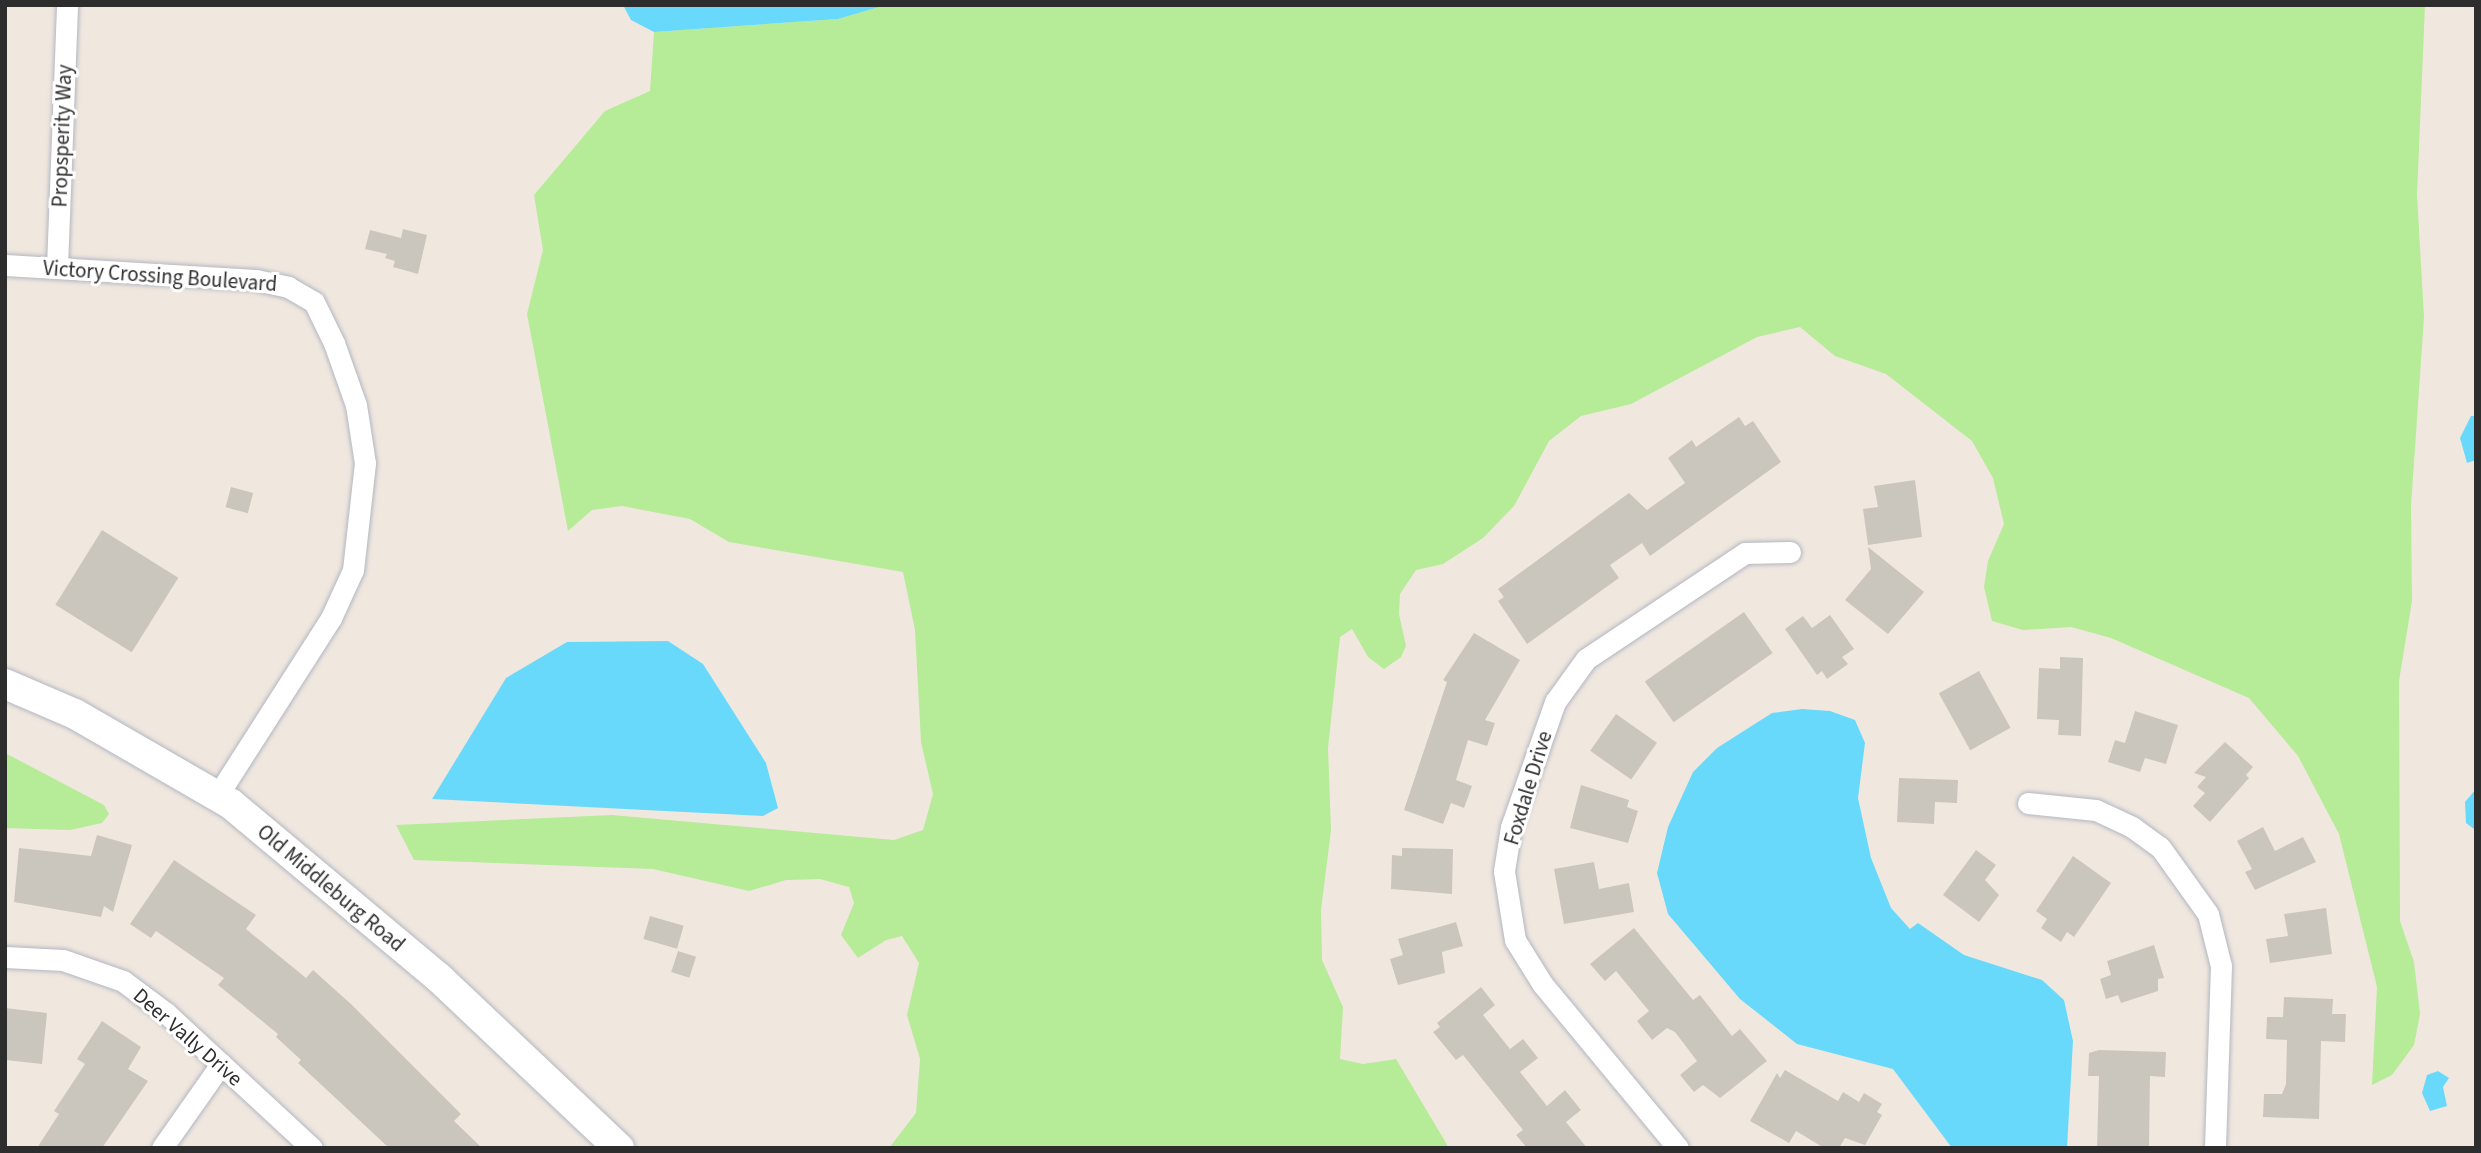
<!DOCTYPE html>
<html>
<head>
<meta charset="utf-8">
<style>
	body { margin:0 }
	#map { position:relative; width:2481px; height:1153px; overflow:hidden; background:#f0e8df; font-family:"Source Sans 3",sans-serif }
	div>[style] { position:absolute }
	.green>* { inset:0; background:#b6eb97 }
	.water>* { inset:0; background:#69d9fb }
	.building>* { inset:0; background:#cbc6bd; transform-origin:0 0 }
	.roads { filter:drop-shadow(0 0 2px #b3b6c2) drop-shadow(0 0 2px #b3b6c2) }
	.street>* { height:21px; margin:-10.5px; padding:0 10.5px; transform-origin:10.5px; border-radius:10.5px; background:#fff }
	.secondary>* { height:30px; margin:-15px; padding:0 15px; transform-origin:15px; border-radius:15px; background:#fff }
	span { translate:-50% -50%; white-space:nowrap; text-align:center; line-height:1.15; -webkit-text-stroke:6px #fff; paint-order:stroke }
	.street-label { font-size:21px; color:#2d2d2d }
	.frame { position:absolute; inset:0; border:7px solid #2d2d2d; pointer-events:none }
</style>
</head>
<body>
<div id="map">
	<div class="green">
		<div style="clip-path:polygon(886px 5px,2425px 5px,2417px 195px,2424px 317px,2411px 506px,2412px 601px,2399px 681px,2400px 921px,2414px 962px,2420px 1014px,2414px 1045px,2392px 1075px,2372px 1085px,2377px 987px,2339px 834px,2298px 756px,2249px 698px,2111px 638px,2071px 627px,2023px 630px,1992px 621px,1984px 587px,1988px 561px,2004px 524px,1993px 478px,1972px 441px,1886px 374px,1835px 356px,1800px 327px,1757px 337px,1631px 404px,1581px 416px,1549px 441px,1514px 506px,1483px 538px,1443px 564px,1416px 570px,1400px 594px,1399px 614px,1406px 646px,1401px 657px,1384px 669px,1368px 657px,1352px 629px,1340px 637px,1328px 748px,1331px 830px,1321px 910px,1322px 960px,1343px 1007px,1340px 1059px,1363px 1064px,1396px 1059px,1449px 1148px,889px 1148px,916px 1113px,920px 1059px,907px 1015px,919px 963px,902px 936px,886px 940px,858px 958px,841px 935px,854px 903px,849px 887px,820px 879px,786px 880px,749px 891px,653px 869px,414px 860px,396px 825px,612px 815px,894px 840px,923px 830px,933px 794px,921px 742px,915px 630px,903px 572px,729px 542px,690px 519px,622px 506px,592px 510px,568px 531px,527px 314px,543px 250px,534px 195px,605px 111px,650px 91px,654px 32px,838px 19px)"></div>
		<div style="clip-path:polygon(5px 753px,104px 805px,109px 814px,102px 823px,70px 830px,5px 828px)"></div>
	</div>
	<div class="water">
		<div style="clip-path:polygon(623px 5px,886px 5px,838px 19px,654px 32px,631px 20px)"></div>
		<div style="clip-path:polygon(2471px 416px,2476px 416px,2476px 460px,2467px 463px,2460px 438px)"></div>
		<div style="clip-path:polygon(668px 641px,703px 664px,766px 763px,778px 808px,763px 816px,432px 799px,506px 678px,567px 642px)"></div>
		<div style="clip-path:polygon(1802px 709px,1830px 711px,1855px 720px,1865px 743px,1858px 798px,1871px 858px,1891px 908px,1910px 929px,1918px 923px,1964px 955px,2042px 980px,2064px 1000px,2073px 1041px,2067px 1148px,1952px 1148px,1893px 1069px,1797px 1044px,1740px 999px,1668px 914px,1657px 873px,1668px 827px,1693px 772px,1717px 748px,1772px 713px)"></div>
		<div style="clip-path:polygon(2476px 789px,2476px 828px,2474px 829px,2466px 823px,2465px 802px)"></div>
		<div style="clip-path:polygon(2438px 1071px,2449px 1078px,2443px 1087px,2447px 1106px,2430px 1111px,2422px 1093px,2427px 1075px)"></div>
	</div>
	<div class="building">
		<div style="clip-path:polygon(403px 229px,427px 235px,418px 274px,393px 267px,395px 261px,385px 258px,387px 254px,365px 249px,370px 230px,401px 238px)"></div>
		<div style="clip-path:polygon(1739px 417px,1745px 426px,1753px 421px,1781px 462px,1650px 556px,1642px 543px,1610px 565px,1619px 578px,1527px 644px,1498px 601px,1504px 597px,1498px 589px,1629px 493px,1647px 510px,1685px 483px,1668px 458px,1692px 440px,1696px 447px)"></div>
		<div style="clip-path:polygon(1915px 480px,1922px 537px,1868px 545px,1863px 509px,1878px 507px,1874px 486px)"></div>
		<div style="left:231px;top:487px;width:23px;height:21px;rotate:15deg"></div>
		<div style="left:102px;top:530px;width:90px;height:88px;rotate:32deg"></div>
		<div style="clip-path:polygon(1868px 547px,1924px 592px,1888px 634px,1845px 600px,1871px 569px)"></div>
		<div style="left:1744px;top:612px;width:50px;height:121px;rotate:55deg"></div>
		<div style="clip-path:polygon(1830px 615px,1854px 649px,1842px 657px,1848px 664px,1827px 679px,1822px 671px,1817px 675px,1785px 629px,1803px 616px,1812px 628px)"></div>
		<div style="clip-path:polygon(1474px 633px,1520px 660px,1485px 720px,1495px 723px,1487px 746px,1468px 740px,1456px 780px,1472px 786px,1464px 808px,1451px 803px,1443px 824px,1404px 810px,1447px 682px,1443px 680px)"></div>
		<div style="clip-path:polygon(2060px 657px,2083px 658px,2081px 736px,2058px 735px,2059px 720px,2037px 719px,2039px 668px,2060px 669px)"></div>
		<div style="left:1979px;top:671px;width:65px;height:46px;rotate:61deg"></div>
		<div style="clip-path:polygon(2135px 711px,2178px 725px,2166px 764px,2145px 758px,2140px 772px,2108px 762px,2115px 740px,2125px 743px)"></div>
		<div style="left:1616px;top:714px;width:50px;height:45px;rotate:35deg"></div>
		<div style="clip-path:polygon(2225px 742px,2253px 767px,2246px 775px,2249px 778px,2210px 822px,2193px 806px,2205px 793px,2197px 787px,2206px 777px,2194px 773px)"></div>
		<div style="clip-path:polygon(1899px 778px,1958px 780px,1957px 803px,1935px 802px,1934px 824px,1897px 822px)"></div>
		<div style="clip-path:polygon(1581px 785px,1629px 800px,1627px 807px,1638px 811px,1628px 843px,1570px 828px)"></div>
		<div style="clip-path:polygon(2263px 827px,2275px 851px,2303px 837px,2316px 862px,2255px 890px,2245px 872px,2252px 869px,2237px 841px)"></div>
		<div style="clip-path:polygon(97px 835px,132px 845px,113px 912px,104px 906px,101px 917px,14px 902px,19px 848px,91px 856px)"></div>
		<div style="clip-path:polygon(1402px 848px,1453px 849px,1452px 894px,1391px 889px,1392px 855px,1402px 856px)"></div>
		<div style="clip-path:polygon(1976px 850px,1996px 865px,1985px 880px,1999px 895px,1979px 922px,1943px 895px)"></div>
		<div style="clip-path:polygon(2073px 856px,2111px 883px,2074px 937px,2067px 932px,2061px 942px,2041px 928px,2047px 919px,2036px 911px)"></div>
		<div style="clip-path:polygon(174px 860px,256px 915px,246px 929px,306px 978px,313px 970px,352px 1005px,461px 1114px,454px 1121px,482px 1148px,389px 1148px,298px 1063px,301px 1060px,276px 1037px,278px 1034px,218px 985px,224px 978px,156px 931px,151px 938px,130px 924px)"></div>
		<div style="clip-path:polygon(1594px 862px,1599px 889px,1629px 883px,1634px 912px,1564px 924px,1554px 869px)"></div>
		<div style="clip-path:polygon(2326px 908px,2332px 954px,2270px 963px,2266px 939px,2288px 936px,2284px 914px)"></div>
		<div style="left:650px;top:916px;width:35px;height:24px;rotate:16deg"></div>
		<div style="clip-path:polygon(1456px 922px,1463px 946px,1442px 952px,1445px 973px,1398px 985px,1390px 959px,1403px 955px,1398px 939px)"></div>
		<div style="clip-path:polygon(1634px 928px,1693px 1000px,1700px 995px,1732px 1036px,1740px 1029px,1767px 1061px,1720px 1098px,1703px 1085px,1694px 1092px,1680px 1075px,1697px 1061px,1675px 1032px,1667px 1028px,1652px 1040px,1637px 1021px,1649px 1011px,1616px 971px,1605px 981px,1590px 964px)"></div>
		<div style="clip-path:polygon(2154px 945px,2164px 978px,2158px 979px,2158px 991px,2121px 1003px,2118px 995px,2106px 999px,2100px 979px,2111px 975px,2107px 961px)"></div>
		<div style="left:678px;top:951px;width:19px;height:22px;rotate:18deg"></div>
		<div style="clip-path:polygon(1481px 987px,1495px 1005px,1483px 1015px,1510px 1049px,1523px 1039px,1538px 1058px,1520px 1072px,1547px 1106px,1565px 1090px,1581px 1110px,1566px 1122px,1587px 1148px,1527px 1148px,1516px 1135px,1523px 1130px,1463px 1055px,1456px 1060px,1433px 1032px,1440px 1027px,1437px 1023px)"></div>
		<div style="clip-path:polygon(2284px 997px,2333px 999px,2332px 1014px,2346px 1014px,2345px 1042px,2321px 1041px,2319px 1119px,2263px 1117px,2264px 1094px,2282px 1094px,2286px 1084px,2287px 1040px,2266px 1039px,2267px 1017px,2283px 1017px)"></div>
		<div style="clip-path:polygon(5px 1008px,47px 1013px,42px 1064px,5px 1060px)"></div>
		<div style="clip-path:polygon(102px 1021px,141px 1047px,128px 1069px,148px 1081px,102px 1148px,37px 1148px,59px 1114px,54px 1111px,85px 1064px,77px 1059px)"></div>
		<div style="clip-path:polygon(2099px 1050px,2166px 1052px,2165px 1077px,2150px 1076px,2149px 1148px,2097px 1148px,2099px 1076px,2088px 1076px,2089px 1053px)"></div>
		<div style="clip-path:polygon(1785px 1070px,1838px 1101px,1843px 1092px,1859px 1102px,1864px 1093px,1882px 1104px,1877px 1112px,1882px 1115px,1865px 1145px,1845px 1138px,1839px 1148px,1824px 1148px,1796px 1131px,1789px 1143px,1750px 1121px,1777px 1073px,1780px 1078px)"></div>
	</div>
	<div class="roads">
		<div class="street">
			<div style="left:5px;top:265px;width:251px;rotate:3.4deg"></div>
			<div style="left:256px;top:280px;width:33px;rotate:12deg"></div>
			<div style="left:288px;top:287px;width:30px;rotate:30deg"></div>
			<div style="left:314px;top:302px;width:46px;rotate:64deg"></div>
			<div style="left:334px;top:343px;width:66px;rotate:70.5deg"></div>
			<div style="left:356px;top:405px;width:59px;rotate:81.2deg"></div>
			<div style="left:365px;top:463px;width:108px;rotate:96.4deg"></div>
			<div style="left:353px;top:570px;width:53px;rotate:114.6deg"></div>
			<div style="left:331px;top:618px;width:211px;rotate:122.6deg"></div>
			<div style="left:57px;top:267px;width:262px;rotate:-87.8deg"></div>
			<div style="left:2028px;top:803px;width:68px;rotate:5.9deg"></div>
			<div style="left:2096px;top:810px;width:40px;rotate:25deg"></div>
			<div style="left:2132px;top:827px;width:34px;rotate:36deg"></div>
			<div style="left:2160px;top:847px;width:82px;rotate:54.4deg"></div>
			<div style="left:2208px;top:914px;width:54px;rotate:76deg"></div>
			<div style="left:2221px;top:966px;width:182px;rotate:91.9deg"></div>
			<div style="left:5px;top:957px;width:58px;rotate:3deg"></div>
			<div style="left:63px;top:960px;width:64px;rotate:19.3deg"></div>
			<div style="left:123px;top:981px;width:54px;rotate:36.7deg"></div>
			<div style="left:166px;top:1013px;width:199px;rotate:42.8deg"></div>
			<div style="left:162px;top:1148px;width:103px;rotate:-54.9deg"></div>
			<div style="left:1678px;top:1148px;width:212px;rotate:-129.6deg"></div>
			<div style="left:1543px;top:985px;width:53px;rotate:-121.9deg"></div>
			<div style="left:1515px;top:940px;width:70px;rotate:-99.1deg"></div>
			<div style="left:1504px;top:871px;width:45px;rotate:-81deg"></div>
			<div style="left:1511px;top:827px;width:133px;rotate:-70.6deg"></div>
			<div style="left:1555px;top:702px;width:53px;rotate:-54.2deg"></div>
			<div style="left:1586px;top:659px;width:191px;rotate:-33.7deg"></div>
			<div style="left:1745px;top:553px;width:45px;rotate:-1.3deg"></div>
		</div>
		<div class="secondary">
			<div style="left:5px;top:684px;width:76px;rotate:23.2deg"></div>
			<div style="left:75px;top:714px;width:180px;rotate:30deg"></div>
			<div style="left:231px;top:804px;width:271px;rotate:39.9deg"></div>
			<div style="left:439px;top:978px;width:248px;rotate:43.4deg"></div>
		</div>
	</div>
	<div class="street-label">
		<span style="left:62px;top:136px;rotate:-88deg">Propsperity Way</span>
		<span style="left:160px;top:276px;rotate:4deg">Victory Crossing Boulevard</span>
		<span style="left:1528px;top:788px;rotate:-73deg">Foxdale Drive</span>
		<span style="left:331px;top:888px;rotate:40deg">Old Middleburg Road</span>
		<span style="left:188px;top:1037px;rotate:41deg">Deer Vally Drive</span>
	</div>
	<div class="frame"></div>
</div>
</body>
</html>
